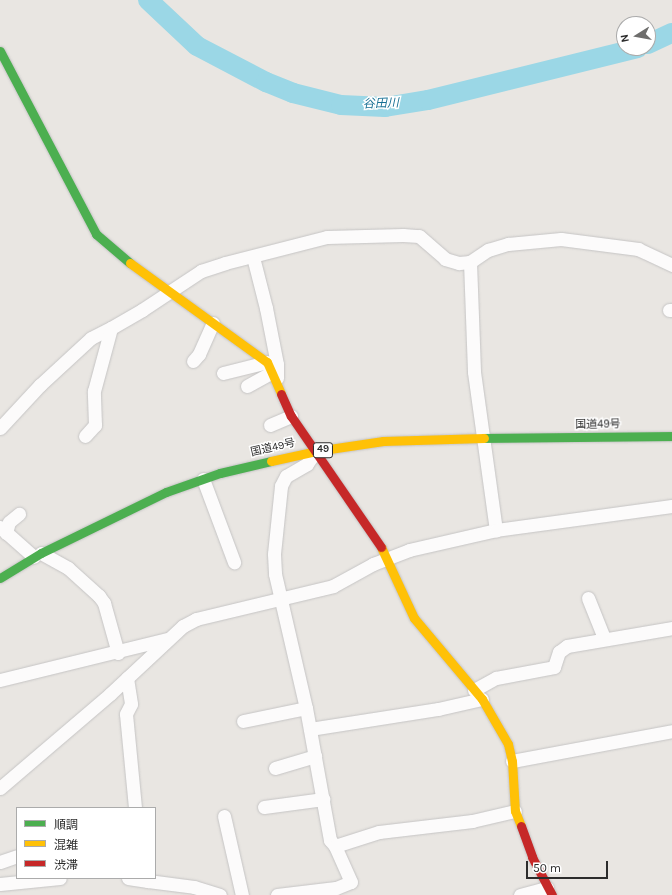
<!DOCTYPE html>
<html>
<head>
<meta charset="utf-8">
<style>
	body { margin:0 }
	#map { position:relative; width:672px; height:895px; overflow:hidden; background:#e9e6e2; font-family:Karla,"Noto Sans JP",sans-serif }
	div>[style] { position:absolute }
	.river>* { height:20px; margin:-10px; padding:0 10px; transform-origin:10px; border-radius:10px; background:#9bd7e6 }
	.roads { filter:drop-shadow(0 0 1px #c5c4c4) drop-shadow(0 0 1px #c5c4c4) }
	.street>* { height:13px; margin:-6.5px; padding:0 6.5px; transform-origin:6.5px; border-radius:6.5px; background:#fcfbfb }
	.fast>* { height:9px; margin:-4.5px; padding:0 4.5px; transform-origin:4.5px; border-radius:4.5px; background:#4caf50 }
	.slow>* { height:9px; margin:-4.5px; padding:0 4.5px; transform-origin:4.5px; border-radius:4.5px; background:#ffc107 }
	.jam>* { height:9px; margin:-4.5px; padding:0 4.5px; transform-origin:4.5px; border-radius:4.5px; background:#c62828 }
	span { translate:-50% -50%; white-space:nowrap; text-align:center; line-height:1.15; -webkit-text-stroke:3px #fff; paint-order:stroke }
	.shield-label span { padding:1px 3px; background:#fff; border:1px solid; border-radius:3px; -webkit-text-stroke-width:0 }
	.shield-label { font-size:10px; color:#2c2c2c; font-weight:700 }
	.street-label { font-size:11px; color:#2c2c2c }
	.water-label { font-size:12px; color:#177094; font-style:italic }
	.legend { position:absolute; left:16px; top:807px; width:140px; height:72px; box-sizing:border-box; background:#fff; border:1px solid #ababab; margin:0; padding:5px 7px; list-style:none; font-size:12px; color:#2c2c2c }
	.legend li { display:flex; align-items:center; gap:8px; height:20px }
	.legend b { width:20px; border:1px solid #ababab }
	.north { position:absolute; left:616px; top:16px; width:40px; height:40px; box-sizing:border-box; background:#fff; border:1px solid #ababab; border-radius:50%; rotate:259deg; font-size:11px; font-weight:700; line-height:16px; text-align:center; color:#2c2c2c }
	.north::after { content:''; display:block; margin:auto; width:14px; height:18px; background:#6e6d6c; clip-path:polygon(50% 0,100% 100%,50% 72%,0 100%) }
	.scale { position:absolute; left:526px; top:861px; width:82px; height:18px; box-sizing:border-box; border:2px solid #2c2c2c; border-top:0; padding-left:5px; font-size:12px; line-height:14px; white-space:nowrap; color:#2c2c2c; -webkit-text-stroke:3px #fff; paint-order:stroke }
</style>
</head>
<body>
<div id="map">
	<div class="river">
		<div style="left:148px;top:0;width:67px;rotate:43.2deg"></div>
		<div style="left:197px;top:46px;width:78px;rotate:27.6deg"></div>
		<div style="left:266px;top:82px;width:29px;rotate:22deg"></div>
		<div style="left:293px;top:93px;width:49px;rotate:14deg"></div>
		<div style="left:341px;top:105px;width:44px;rotate:2.6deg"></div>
		<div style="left:385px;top:107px;width:44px;rotate:-9.2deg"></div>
		<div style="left:428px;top:100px;width:216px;rotate:-13.9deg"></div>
		<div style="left:648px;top:44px;width:26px;rotate:-25deg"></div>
	</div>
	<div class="roads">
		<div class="street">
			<div style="left:253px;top:257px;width:53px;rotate:75.7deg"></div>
			<div style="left:266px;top:308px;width:57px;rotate:78.9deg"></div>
			<div style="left:277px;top:364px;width:14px;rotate:90deg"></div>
			<div style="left:470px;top:262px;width:110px;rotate:87.9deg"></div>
			<div style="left:474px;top:372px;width:160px;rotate:82.1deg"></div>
			<div style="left:669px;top:310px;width:3px"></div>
			<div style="left:193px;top:361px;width:9px;rotate:-49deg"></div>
			<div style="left:199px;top:354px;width:34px;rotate:-66deg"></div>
			<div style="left:223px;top:373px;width:45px;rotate:-14deg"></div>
			<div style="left:247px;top:386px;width:29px;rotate:-29deg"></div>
			<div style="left:270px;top:425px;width:23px;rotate:-23deg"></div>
			<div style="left:0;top:428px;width:59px;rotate:-47.1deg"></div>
			<div style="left:40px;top:385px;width:69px;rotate:-42.7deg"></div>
			<div style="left:91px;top:338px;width:22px;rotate:-27deg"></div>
			<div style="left:85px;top:436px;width:15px;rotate:-48deg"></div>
			<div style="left:95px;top:425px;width:34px;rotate:-92deg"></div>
			<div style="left:94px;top:391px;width:65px;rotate:-74.9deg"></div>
			<div style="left:111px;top:328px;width:36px;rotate:-30deg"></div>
			<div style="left:142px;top:310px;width:71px;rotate:-33.5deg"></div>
			<div style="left:201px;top:271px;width:25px;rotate:-18deg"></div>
			<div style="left:225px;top:263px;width:105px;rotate:-14.3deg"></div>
			<div style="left:327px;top:237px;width:76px;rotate:-1.5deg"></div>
			<div style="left:403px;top:235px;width:16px;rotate:4deg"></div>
			<div style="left:419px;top:236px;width:35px;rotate:41deg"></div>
			<div style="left:445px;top:259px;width:15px;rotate:16deg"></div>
			<div style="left:459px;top:263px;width:11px;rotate:-5deg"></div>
			<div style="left:470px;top:262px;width:22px;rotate:-34deg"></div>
			<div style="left:488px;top:250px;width:21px;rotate:-17deg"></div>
			<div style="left:508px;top:244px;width:53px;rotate:-5.4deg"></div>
			<div style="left:561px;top:239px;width:78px;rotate:7.4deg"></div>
			<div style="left:638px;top:249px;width:38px;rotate:25deg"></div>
			<div style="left:316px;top:451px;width:16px;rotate:125deg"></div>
			<div style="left:307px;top:464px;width:24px;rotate:150deg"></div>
			<div style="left:286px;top:476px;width:11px;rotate:117deg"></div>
			<div style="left:281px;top:486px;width:68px;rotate:95.9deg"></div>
			<div style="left:274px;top:554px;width:20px;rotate:87deg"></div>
			<div style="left:275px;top:574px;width:138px;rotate:77deg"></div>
			<div style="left:306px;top:708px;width:134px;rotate:79.7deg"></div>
			<div style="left:330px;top:840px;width:8px;rotate:50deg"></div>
			<div style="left:335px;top:846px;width:46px;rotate:-17.7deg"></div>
			<div style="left:379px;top:832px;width:94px;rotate:-6.7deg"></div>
			<div style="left:472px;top:821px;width:44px;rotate:-13.1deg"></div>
			<div style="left:203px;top:479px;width:89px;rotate:69.5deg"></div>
			<div style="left:0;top:527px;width:45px;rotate:41.4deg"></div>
			<div style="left:6px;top:533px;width:11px;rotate:-75deg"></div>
			<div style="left:9px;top:522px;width:13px;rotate:-39deg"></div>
			<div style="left:41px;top:553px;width:31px;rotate:29deg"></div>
			<div style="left:68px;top:568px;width:42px;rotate:42.1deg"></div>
			<div style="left:99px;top:596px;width:9px;rotate:54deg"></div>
			<div style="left:104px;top:603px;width:52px;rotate:74.4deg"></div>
			<div style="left:588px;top:598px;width:43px;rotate:68.2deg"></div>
			<div style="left:127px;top:678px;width:26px;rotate:81deg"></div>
			<div style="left:131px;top:704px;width:11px;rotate:117deg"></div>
			<div style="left:126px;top:714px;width:94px;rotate:84.5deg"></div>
			<div style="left:0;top:680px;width:172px;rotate:-13.8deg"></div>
			<div style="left:474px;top:690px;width:25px;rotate:-29deg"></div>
			<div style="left:496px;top:678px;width:59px;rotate:-10.7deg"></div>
			<div style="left:554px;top:667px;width:16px;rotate:-72deg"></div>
			<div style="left:559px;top:652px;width:10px;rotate:-37deg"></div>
			<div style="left:567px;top:646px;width:107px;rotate:-9.7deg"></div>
			<div style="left:243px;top:721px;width:64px;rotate:-11.7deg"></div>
			<div style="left:310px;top:729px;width:130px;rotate:-8.9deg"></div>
			<div style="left:438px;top:709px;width:45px;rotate:-12.8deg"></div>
			<div style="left:512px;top:761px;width:163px;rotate:-10.6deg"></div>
			<div style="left:275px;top:768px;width:42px;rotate:-16.7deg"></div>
			<div style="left:0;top:788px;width:145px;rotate:-40.5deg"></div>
			<div style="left:110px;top:694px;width:100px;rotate:-43deg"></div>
			<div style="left:183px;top:626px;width:15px;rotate:-28deg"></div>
			<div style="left:196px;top:619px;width:141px;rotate:-13.5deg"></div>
			<div style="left:333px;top:586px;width:46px;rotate:-28.8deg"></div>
			<div style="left:373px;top:564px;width:39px;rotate:-21deg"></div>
			<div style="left:409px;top:550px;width:89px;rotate:-12.9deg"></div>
			<div style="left:496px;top:530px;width:178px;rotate:-7.8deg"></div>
			<div style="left:264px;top:807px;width:60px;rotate:-7.7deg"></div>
			<div style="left:224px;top:816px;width:81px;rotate:77.2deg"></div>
			<div style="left:0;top:862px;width:18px;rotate:-19deg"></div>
			<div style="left:128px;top:878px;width:20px;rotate:9deg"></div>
			<div style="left:147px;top:878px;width:3px;rotate:72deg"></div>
			<div style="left:148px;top:881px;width:46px;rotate:7.4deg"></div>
			<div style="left:194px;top:887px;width:27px;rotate:17deg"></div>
			<div style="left:0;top:884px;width:60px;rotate:-5.7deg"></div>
			<div style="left:277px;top:895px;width:59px;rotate:-6.8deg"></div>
			<div style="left:336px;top:888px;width:16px;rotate:-22deg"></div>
			<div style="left:351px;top:882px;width:39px;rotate:-114deg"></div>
			<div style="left:520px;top:895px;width:28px;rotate:-15deg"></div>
		</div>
		<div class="fast">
			<div style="left:0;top:51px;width:207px;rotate:62.3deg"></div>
			<div style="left:96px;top:234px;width:45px;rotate:40.5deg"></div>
			<div style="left:484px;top:438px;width:188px;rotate:-0.6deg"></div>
			<div style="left:0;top:578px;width:48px;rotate:-31.4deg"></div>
			<div style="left:41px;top:553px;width:139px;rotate:-26deg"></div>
			<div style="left:166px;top:492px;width:57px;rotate:-19.4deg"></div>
			<div style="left:220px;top:473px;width:52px;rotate:-13.2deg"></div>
		</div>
		<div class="slow">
			<div style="left:130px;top:263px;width:169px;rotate:35.9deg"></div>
			<div style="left:267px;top:362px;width:35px;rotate:66deg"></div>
			<div style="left:271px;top:461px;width:46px;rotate:-12.5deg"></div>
			<div style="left:316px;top:451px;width:68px;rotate:-8.5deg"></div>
			<div style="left:383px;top:441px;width:101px;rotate:-1.7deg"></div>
			<div style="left:381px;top:547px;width:78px;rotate:65.1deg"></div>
			<div style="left:414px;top:618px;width:106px;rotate:50deg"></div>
			<div style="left:482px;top:699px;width:52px;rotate:60deg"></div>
			<div style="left:508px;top:744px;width:17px;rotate:77deg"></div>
			<div style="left:512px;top:761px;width:50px;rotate:86.6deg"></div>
			<div style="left:515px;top:811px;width:16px;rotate:68deg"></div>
		</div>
		<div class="jam">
			<div style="left:281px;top:394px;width:24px;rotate:66deg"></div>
			<div style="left:291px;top:416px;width:159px;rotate:55.5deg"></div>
			<div style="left:521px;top:826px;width:33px;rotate:70deg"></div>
			<div style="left:532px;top:857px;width:43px;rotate:62.2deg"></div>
		</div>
	</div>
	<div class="shield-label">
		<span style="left:323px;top:450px">49</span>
	</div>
	<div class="street-label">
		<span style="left:598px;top:425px;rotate:-1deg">国道49号</span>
		<span style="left:273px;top:448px;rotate:-13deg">国道49号</span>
	</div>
	<div class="water-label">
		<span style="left:381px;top:104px;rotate:-2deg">谷田川</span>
	</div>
	<ul class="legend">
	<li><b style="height:5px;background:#4caf50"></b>順調</li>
	<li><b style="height:5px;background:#ffc107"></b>混雑</li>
	<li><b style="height:5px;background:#c62828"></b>渋滞</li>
	</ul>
	<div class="north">N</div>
	<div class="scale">50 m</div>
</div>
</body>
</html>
